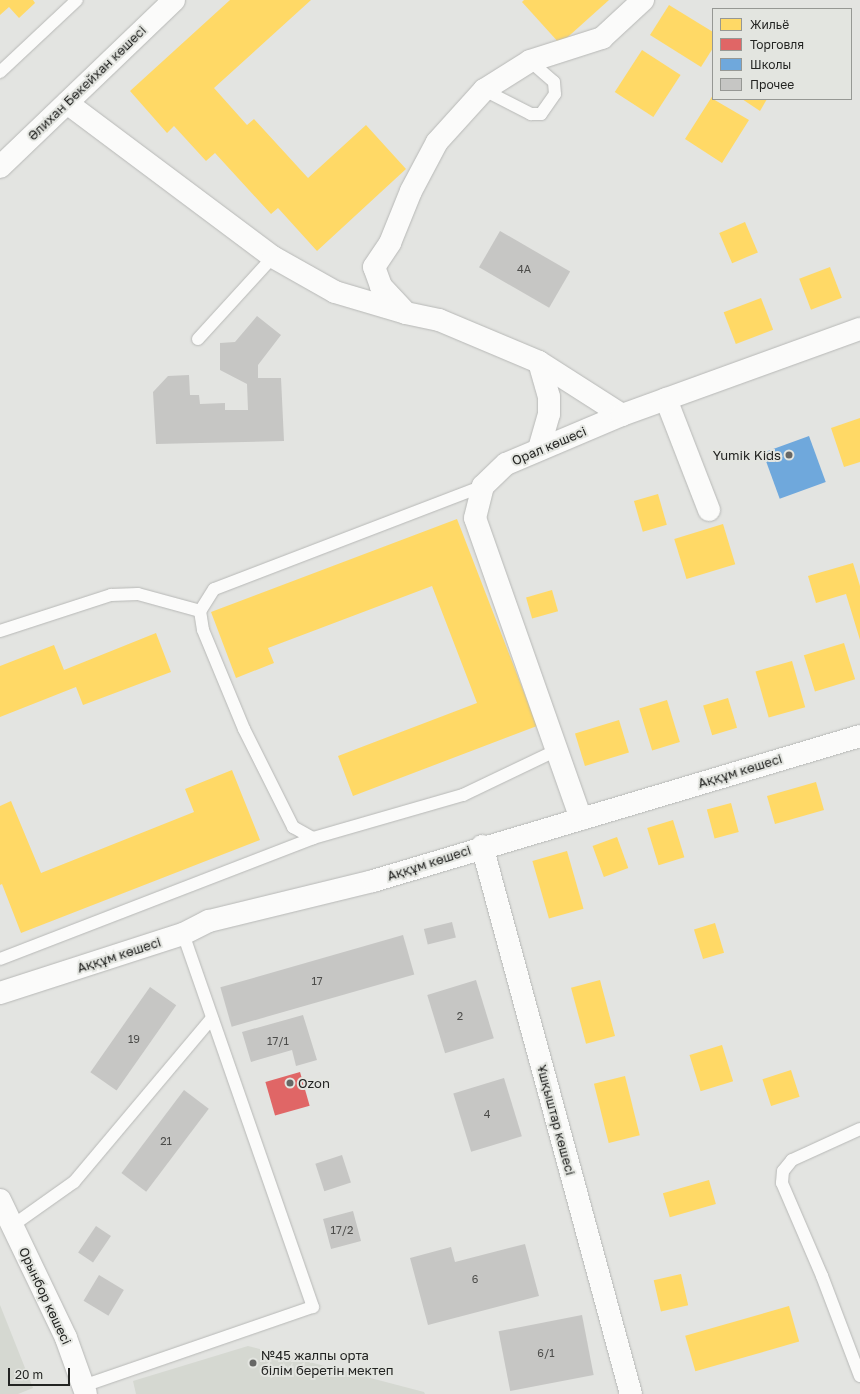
<!DOCTYPE html>
<html>
<head>
<meta charset="utf-8">
<style>
	body { margin:0 }
	#map { position:relative; width:860px; height:1394px; overflow:hidden; background:#e3e4e1; font-family:"Golos Text",sans-serif }
	div>[style] { position:absolute }
	.built>* { inset:0; background:#d5d8d1 }
	.homes>* { inset:0; background:#ffd966; transform-origin:0 0 }
	.shops>* { inset:0; background:#e06666; transform-origin:0 0 }
	.schools>* { inset:0; background:#6fa8dc; transform-origin:0 0 }
	.building>* { inset:0; background:#c6c6c4; transform-origin:0 0 }
	.roads { filter:drop-shadow(0 0 1px #b7b8b6) drop-shadow(0 0 1px #b7b8b6) }
	.lane>* { height:12px; margin:-6px; padding:0 6px; transform-origin:6px; border-radius:6px; background:#fbfbfa }
	.street>* { height:22px; margin:-11px; padding:0 11px; transform-origin:11px; border-radius:11px; background:#fbfbfa }
	.secondary>* { height:22px; margin:-11px; padding:0 11px; transform-origin:11px; border-radius:11px; background:#fbfbfa }
	.dots>* { width:11px; height:11px; translate:-50% -50%; box-sizing:border-box; border:2px solid #e3e5e0; border-radius:50% }
	span { translate:-50% -50%; white-space:nowrap; text-align:center; line-height:1.15; -webkit-text-stroke:4px #e3e5e0; paint-order:stroke }
	.number-label { font-size:11px; color:#4c4c4a }
	.number-label span { -webkit-text-stroke-width:0 }
	.street-label { font-size:13px; color:#232422 }
	.poi-label { font-size:13px; color:#232422 }
	.right { translate:-100% -50%; text-align:right }
	.left { translate:0 -50%; text-align:left }
	.legend { position:absolute; left:712px; top:8px; width:140px; height:92px; box-sizing:border-box; background:#e3e5e0; border:1px solid #969894; margin:0; padding:5px 7px; list-style:none; font-size:12px; color:#232422 }
	.legend li { display:flex; align-items:center; gap:8px; height:20px }
	.legend b { width:20px; border:1px solid #969894 }
	.scale { position:absolute; left:8px; top:1368px; width:62px; height:18px; box-sizing:border-box; border:2px solid #232422; border-top:0; padding-left:5px; font-size:12px; line-height:14px; white-space:nowrap; color:#232422; -webkit-text-stroke:3px #e3e5e0; paint-order:stroke }
</style>
</head>
<body>
<div id="map">
	<div class="built">
		<div style="clip-path:polygon(0 1305px,33px 1388px,18px 1394px,0 1394px)"></div>
		<div style="clip-path:polygon(248px 1346px,424px 1392px,425px 1394px,136px 1394px,133px 1381px)"></div>
	</div>
	<div class="homes">
		<div style="clip-path:polygon(0 0,33px 0,35px 3px,19px 18px,9px 7px,0 15px)"></div>
		<div style="clip-path:polygon(230px 0,311px 0,214px 88px,247px 125px,254px 119px,308px 178px,366px 125px,406px 169px,317px 251px,278px 208px,271px 214px,215px 153px,206px 161px,174px 126px,167px 133px,130px 91px)"></div>
		<div style="clip-path:polygon(524px 0,609px 0,560px 44px,522px 2px)"></div>
		<div style="clip-path:polygon(669px 5px,713px 32px,713px 48px,701px 67px,650px 35px)"></div>
		<div style="left:642px;top:50px;width:46px;height:50px;rotate:33deg"></div>
		<div style="clip-path:polygon(713px 95px,713px 99px,749px 120px,722px 163px,685px 139px)"></div>
		<div style="clip-path:polygon(742px 99px,767px 99px,760px 111px)"></div>
		<div style="left:745px;top:222px;width:33px;height:28px;rotate:67deg"></div>
		<div style="left:830px;top:267px;width:33px;height:33px;rotate:69deg"></div>
		<div style="left:761px;top:298px;width:34px;height:40px;rotate:69deg"></div>
		<div style="clip-path:polygon(860px 418px,860px 462px,844px 467px,831px 428px)"></div>
		<div style="left:658px;top:494px;width:32px;height:25px;rotate:74deg"></div>
		<div style="clip-path:polygon(457px 519px,537px 726px,353px 796px,338px 756px,477px 703px,432px 586px,268px 648px,274px 663px,236px 678px,211px 612px)"></div>
		<div style="left:723px;top:524px;width:42px;height:51px;rotate:73deg"></div>
		<div style="clip-path:polygon(853px 563px,860px 586px,860px 640px,846px 594px,816px 603px,808px 576px)"></div>
		<div style="left:552px;top:590px;width:22px;height:27px;rotate:74deg"></div>
		<div style="clip-path:polygon(156px 633px,171px 672px,83px 705px,76px 687px,0 717px,0 666px,54px 645px,64px 670px)"></div>
		<div style="left:844px;top:643px;width:38px;height:42px;rotate:73deg"></div>
		<div style="left:792px;top:661px;width:48px;height:38px;rotate:74deg"></div>
		<div style="left:728px;top:698px;width:31px;height:26px;rotate:73deg"></div>
		<div style="left:667px;top:700px;width:44px;height:29px;rotate:73deg"></div>
		<div style="left:619px;top:720px;width:34px;height:46px;rotate:73deg"></div>
		<div style="clip-path:polygon(232px 770px,260px 840px,21px 933px,2px 884px,0 885px,0 806px,11px 801px,41px 873px,194px 812px,185px 789px)"></div>
		<div style="left:816px;top:782px;width:29px;height:51px;rotate:74deg"></div>
		<div style="left:731px;top:803px;width:30px;height:25px;rotate:75deg"></div>
		<div style="left:673px;top:820px;width:39px;height:27px;rotate:73deg"></div>
		<div style="left:617px;top:837px;width:33px;height:26px;rotate:70deg"></div>
		<div style="left:567px;top:851px;width:60px;height:36px;rotate:74deg"></div>
		<div style="left:715px;top:923px;width:31px;height:22px;rotate:73deg"></div>
		<div style="left:600px;top:980px;width:58px;height:30px;rotate:75deg"></div>
		<div style="left:722px;top:1045px;width:38px;height:34px;rotate:73deg"></div>
		<div style="left:791px;top:1070px;width:28px;height:30px;rotate:72deg"></div>
		<div style="left:625px;top:1076px;width:61px;height:32px;rotate:76deg"></div>
		<div style="left:709px;top:1180px;width:25px;height:48px;rotate:74deg"></div>
		<div style="left:681px;top:1274px;width:32px;height:28px;rotate:77deg"></div>
		<div style="left:789px;top:1306px;width:37px;height:108px;rotate:74deg"></div>
	</div>
	<div class="shops">
		<div style="left:300px;top:1072px;width:35px;height:36px;rotate:74deg"></div>
	</div>
	<div class="schools">
		<div style="left:809px;top:436px;width:49px;height:49px;rotate:70deg"></div>
	</div>
	<div class="building">
		<div style="left:500px;top:231px;width:81px;height:42px;rotate:30deg"></div>
		<div style="clip-path:polygon(257px 316px,281px 335px,258px 365px,258px 378px,281px 378px,284px 441px,156px 444px,153px 392px,168px 376px,189px 375px,190px 395px,199px 395px,200px 404px,225px 403px,225px 410px,248px 410px,247px 384px,220px 370px,220px 343px,235px 342px)"></div>
		<div style="left:452px;top:922px;width:16px;height:29px;rotate:76deg"></div>
		<div style="left:403px;top:935px;width:41px;height:190px;rotate:74deg"></div>
		<div style="left:476px;top:980px;width:61px;height:51px;rotate:73deg"></div>
		<div style="left:150px;top:987px;width:32px;height:104px;rotate:35deg"></div>
		<div style="clip-path:polygon(303px 1015px,317px 1060px,296px 1066px,292px 1050px,251px 1062px,242px 1032px)"></div>
		<div style="left:504px;top:1078px;width:61px;height:53px;rotate:73deg"></div>
		<div style="left:184px;top:1090px;width:31px;height:104px;rotate:37deg"></div>
		<div style="left:342px;top:1155px;width:29px;height:28px;rotate:72deg"></div>
		<div style="left:353px;top:1211px;width:31px;height:31px;rotate:75deg"></div>
		<div style="left:96px;top:1226px;width:18px;height:32px;rotate:34deg"></div>
		<div style="clip-path:polygon(525px 1244px,539px 1296px,428px 1325px,410px 1258px,451px 1247px,455px 1262px)"></div>
		<div style="left:99px;top:1275px;width:29px;height:30px;rotate:31deg"></div>
		<div style="left:582px;top:1315px;width:61px;height:85px;rotate:79deg"></div>
	</div>
	<div class="roads">
		<div class="lane">
			<div style="left:0;top:72px;width:105px;rotate:-43.1deg"></div>
			<div style="left:484px;top:90px;width:53px;rotate:27.1deg"></div>
			<div style="left:531px;top:114px;width:10px"></div>
			<div style="left:541px;top:114px;width:24px;rotate:-55deg"></div>
			<div style="left:555px;top:94px;width:12px;rotate:-95deg"></div>
			<div style="left:554px;top:82px;width:32px;rotate:-139deg"></div>
			<div style="left:198px;top:339px;width:111px;rotate:-47.6deg"></div>
			<div style="left:483px;top:486px;width:288px;rotate:159deg"></div>
			<div style="left:214px;top:589px;width:26px;rotate:122deg"></div>
			<div style="left:200px;top:611px;width:19px;rotate:81deg"></div>
			<div style="left:203px;top:630px;width:107px;rotate:67.5deg"></div>
			<div style="left:244px;top:729px;width:110px;rotate:63.4deg"></div>
			<div style="left:293px;top:827px;width:23px;rotate:29deg"></div>
			<div style="left:313px;top:838px;width:156px;rotate:-16deg"></div>
			<div style="left:463px;top:795px;width:104px;rotate:-25.6deg"></div>
			<div style="left:0;top:631px;width:117px;rotate:-18deg"></div>
			<div style="left:111px;top:595px;width:27px;rotate:-2deg"></div>
			<div style="left:138px;top:594px;width:64px;rotate:15.3deg"></div>
			<div style="left:0;top:959px;width:336px;rotate:-21.1deg"></div>
			<div style="left:860px;top:1129px;width:75px;rotate:155.5deg"></div>
			<div style="left:792px;top:1160px;width:14px;rotate:129deg"></div>
			<div style="left:783px;top:1171px;width:12px;rotate:95deg"></div>
			<div style="left:782px;top:1183px;width:101px;rotate:66.7deg"></div>
			<div style="left:822px;top:1276px;width:107px;rotate:69.2deg"></div>
			<div style="left:12px;top:1226px;width:76px;rotate:-35.4deg"></div>
			<div style="left:74px;top:1182px;width:214px;rotate:-49.9deg"></div>
			<div style="left:83px;top:1386px;width:243px;rotate:-19deg"></div>
			<div style="left:313px;top:1307px;width:395px;rotate:-109.2deg"></div>
		</div>
		<div class="street">
			<div style="left:67px;top:103px;width:257px;rotate:36.8deg"></div>
			<div style="left:273px;top:257px;width:71px;rotate:29.4deg"></div>
			<div style="left:335px;top:292px;width:74px;rotate:16.5deg"></div>
			<div style="left:539px;top:362px;width:36px;rotate:74deg"></div>
			<div style="left:549px;top:397px;width:17px;rotate:90deg"></div>
			<div style="left:549px;top:414px;width:37px;rotate:106deg"></div>
			<div style="left:666px;top:399px;width:119px;rotate:68.8deg"></div>
			<div style="left:622px;top:415px;width:98px;rotate:-147.4deg"></div>
			<div style="left:539px;top:362px;width:108px;rotate:-157.2deg"></div>
			<div style="left:439px;top:320px;width:34px;rotate:-168deg"></div>
			<div style="left:406px;top:313px;width:37px;rotate:-133deg"></div>
			<div style="left:381px;top:286px;width:20px;rotate:-110deg"></div>
			<div style="left:374px;top:267px;width:29px;rotate:-56deg"></div>
			<div style="left:390px;top:243px;width:56px;rotate:-68deg"></div>
			<div style="left:411px;top:191px;width:55px;rotate:-62deg"></div>
			<div style="left:437px;top:142px;width:70px;rotate:-47.9deg"></div>
			<div style="left:484px;top:90px;width:54px;rotate:-32.2deg"></div>
			<div style="left:530px;top:61px;width:76px;rotate:-17.7deg"></div>
			<div style="left:602px;top:38px;width:56px;rotate:-42.8deg"></div>
			<div style="left:581px;top:819px;width:319px;rotate:-109.4deg"></div>
			<div style="left:475px;top:518px;width:33px;rotate:-76deg"></div>
			<div style="left:483px;top:486px;width:32px;rotate:-44deg"></div>
			<div style="left:506px;top:464px;width:126px;rotate:-22.9deg"></div>
			<div style="left:622px;top:415px;width:253px;rotate:-19.9deg"></div>
			<div style="left:482px;top:846px;width:568px;rotate:74.79deg"></div>
			<div style="left:0;top:993px;width:192px;rotate:-17.9deg"></div>
			<div style="left:183px;top:934px;width:29px;rotate:-27deg"></div>
			<div style="left:209px;top:921px;width:169px;rotate:-13.7deg"></div>
			<div style="left:373px;top:881px;width:508px;rotate:-16.58deg"></div>
			<div style="left:0;top:1200px;width:153px;rotate:64.4deg"></div>
			<div style="left:66px;top:1338px;width:59px;rotate:70.3deg"></div>
		</div>
		<div class="secondary">
			<div style="left:0;top:167px;width:241px;rotate:-43.8deg"></div>
		</div>
	</div>
	<div class="dots">
		<div style="left:789px;top:455px;background:#666765"></div>
		<div style="left:290px;top:1083px;background:#666765"></div>
		<div style="left:253px;top:1363px;background:#666765"></div>
	</div>
	<div class="number-label">
		<span style="left:524px;top:269px">4А</span>
		<span style="left:317px;top:981px">17</span>
		<span style="left:460px;top:1016px">2</span>
		<span style="left:134px;top:1039px">19</span>
		<span style="left:278px;top:1041px">17/1</span>
		<span style="left:487px;top:1114px">4</span>
		<span style="left:166px;top:1141px">21</span>
		<span style="left:342px;top:1230px">17/2</span>
		<span style="left:475px;top:1279px">6</span>
		<span style="left:546px;top:1353px">6/1</span>
	</div>
	<div class="street-label">
		<span style="left:87px;top:83px;rotate:-44deg">Әлихан Бөкейхан көшесі</span>
		<span style="left:549px;top:446px;rotate:-23deg">Орал көшесі</span>
		<span style="left:740px;top:771px;rotate:-17deg">Аққұм көшесі</span>
		<span style="left:429px;top:863px;rotate:-18deg">Аққұм көшесі</span>
		<span style="left:119px;top:955px;rotate:-18deg">Аққұм көшесі</span>
		<span style="left:556px;top:1120px;rotate:75deg">Ұшқыштар көшесі</span>
		<span style="left:45px;top:1296px;rotate:65deg">Орынбор көшесі</span>
	</div>
	<div class="poi-label">
		<span class="right" style="left:781px;top:455px">Yumik Kids</span>
		<span class="left" style="left:298px;top:1083px">Ozon</span>
		<span class="left" style="left:261px;top:1363px">№45 жалпы орта<br>білім беретін мектеп</span>
	</div>
	<ul class="legend">
	<li><b style="height:11px;background:#ffd966"></b>Жильё</li>
	<li><b style="height:11px;background:#e06666"></b>Торговля</li>
	<li><b style="height:11px;background:#6fa8dc"></b>Школы</li>
	<li><b style="height:11px;background:#c6c6c4"></b>Прочее</li>
	</ul>
	<div class="scale">20 m</div>
</div>
</body>
</html>
